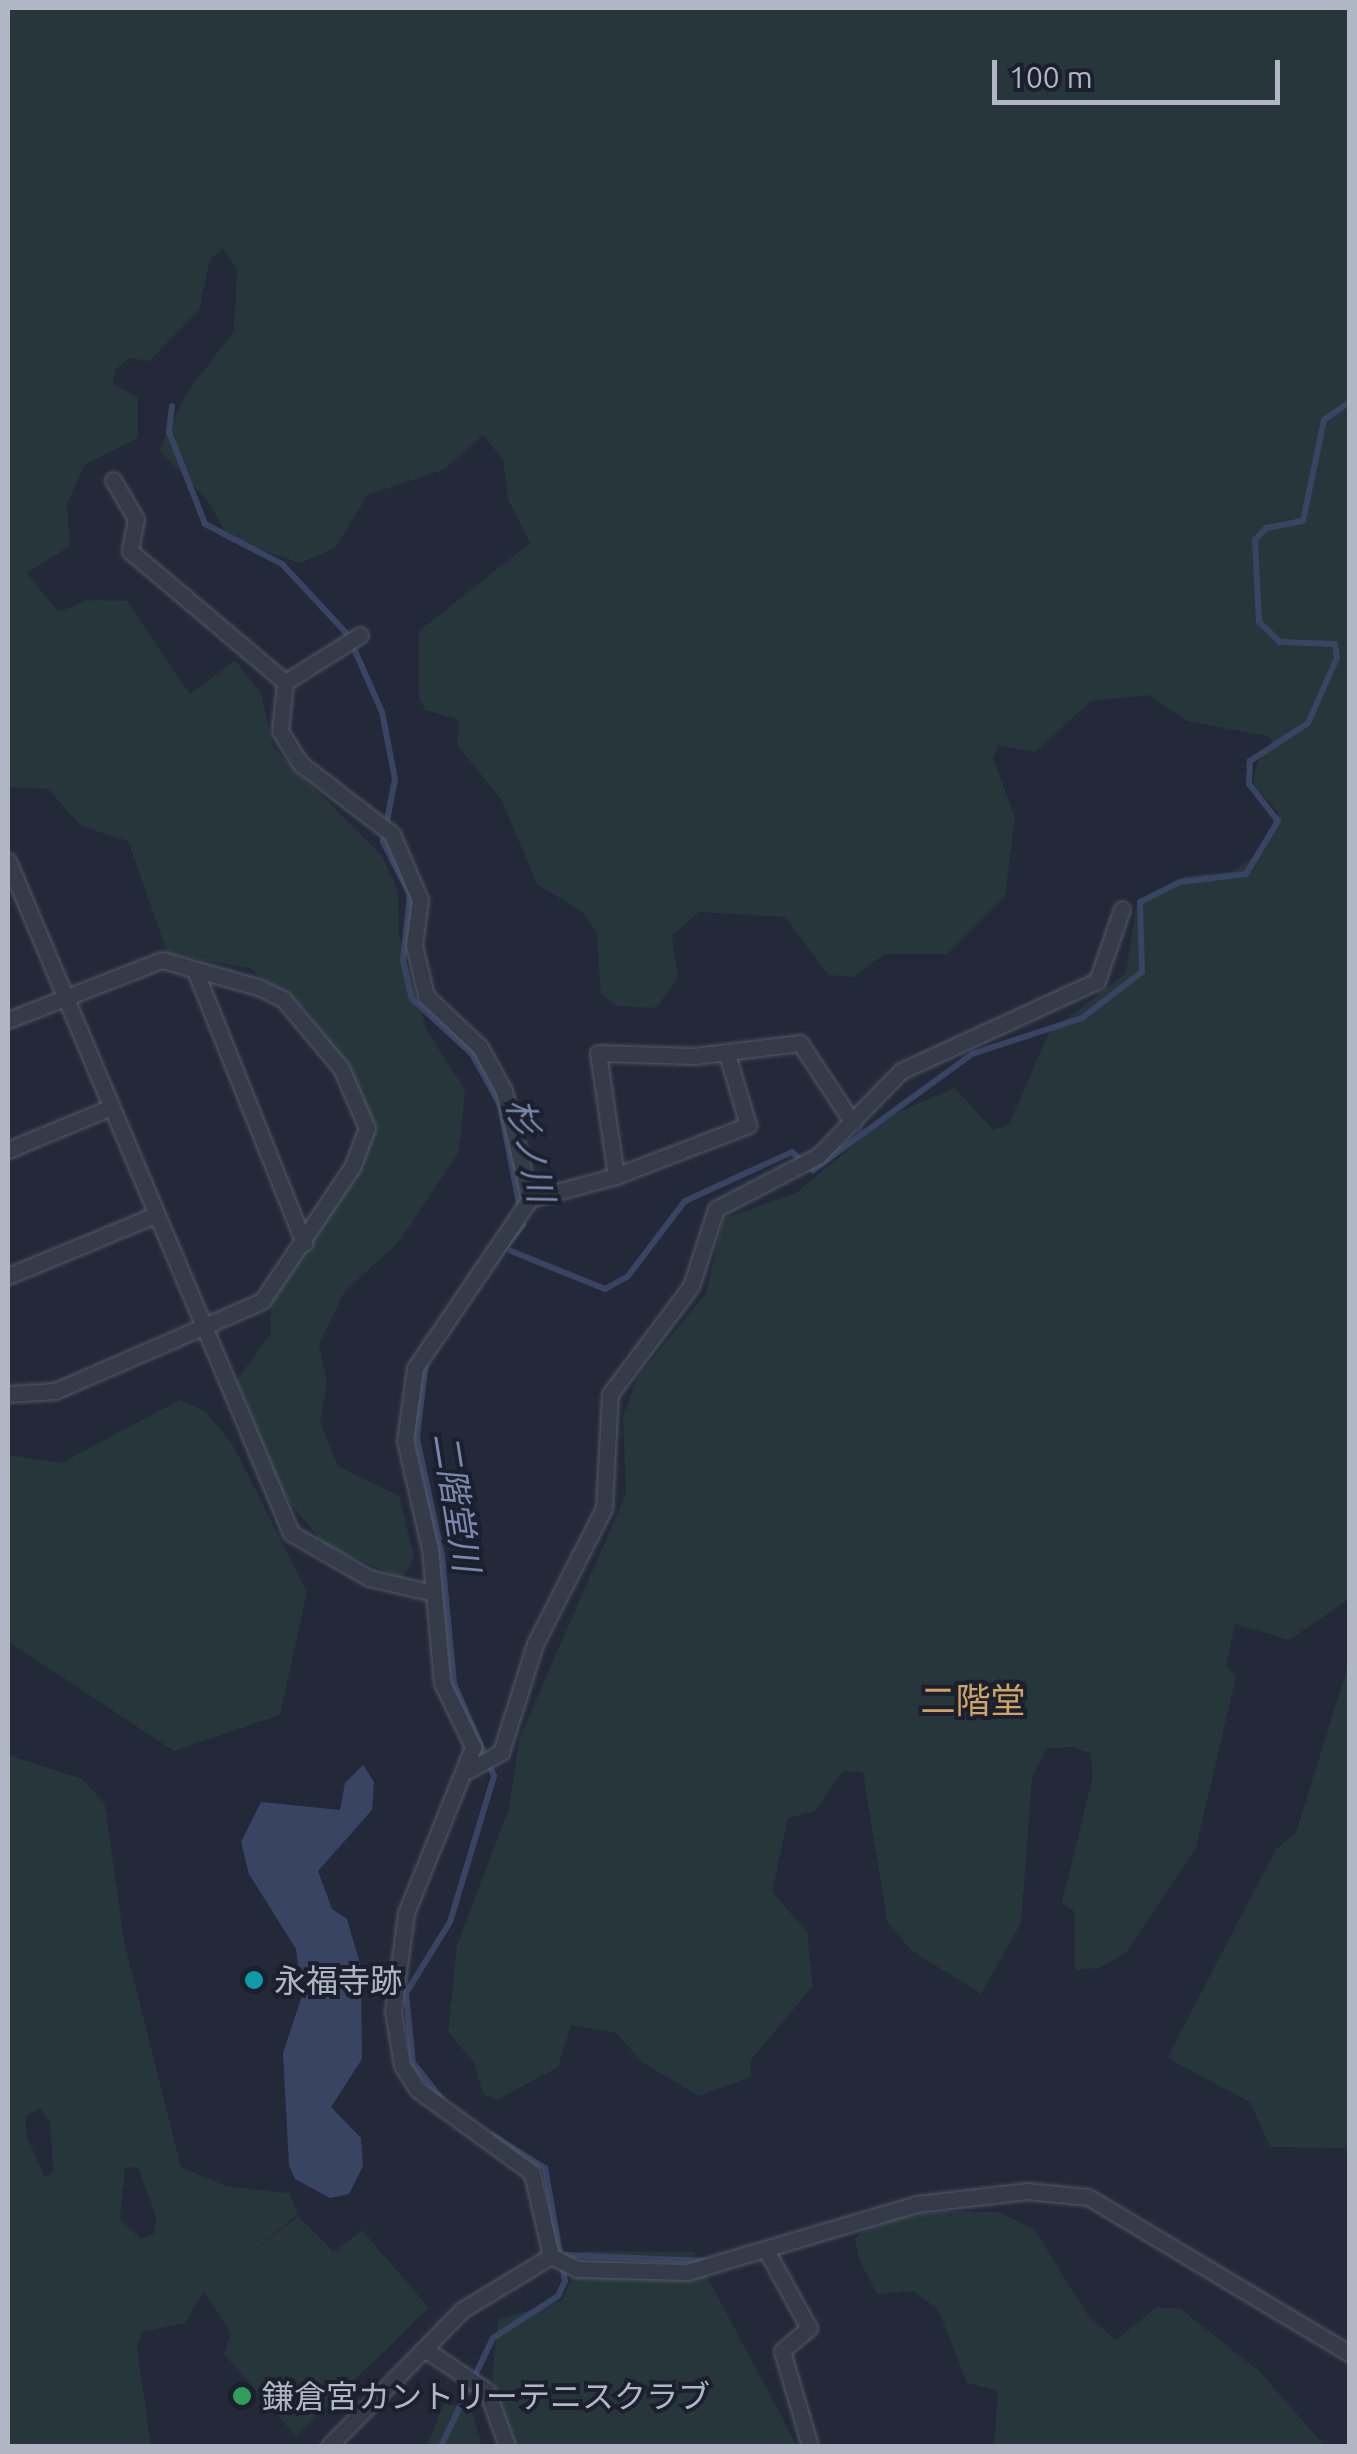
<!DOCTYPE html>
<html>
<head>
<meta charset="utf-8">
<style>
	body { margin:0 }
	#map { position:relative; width:1357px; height:2454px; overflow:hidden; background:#232939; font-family:Ubuntu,"Noto Sans JP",sans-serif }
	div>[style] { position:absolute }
	.green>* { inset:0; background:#26363b }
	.water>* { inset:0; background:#394462 }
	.stream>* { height:6px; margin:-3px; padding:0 3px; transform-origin:3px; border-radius:3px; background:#394462 }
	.roads { filter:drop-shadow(0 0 2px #545967) drop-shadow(0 0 2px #545967) }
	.street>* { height:15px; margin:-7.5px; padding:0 7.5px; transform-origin:7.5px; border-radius:7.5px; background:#363b49 }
	.dots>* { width:28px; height:28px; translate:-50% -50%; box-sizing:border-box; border:5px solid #1c202e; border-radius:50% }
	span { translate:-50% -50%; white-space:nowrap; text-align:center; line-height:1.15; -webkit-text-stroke:8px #1c202e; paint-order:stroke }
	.poi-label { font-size:32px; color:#b1b6c5 }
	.left { translate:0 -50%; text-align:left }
	.water-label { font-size:35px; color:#7b88ac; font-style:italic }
	.neighbourhood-label { font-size:35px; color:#cfa363 }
	.frame { position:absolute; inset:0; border:10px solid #b1b6c5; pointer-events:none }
	.scale { position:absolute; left:992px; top:60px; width:288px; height:45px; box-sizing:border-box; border:5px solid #b1b6c5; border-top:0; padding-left:12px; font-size:30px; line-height:35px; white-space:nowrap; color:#b1b6c5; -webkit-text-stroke:8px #1c202e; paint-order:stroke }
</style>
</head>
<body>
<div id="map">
	<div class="green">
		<div style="clip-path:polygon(8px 8px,1349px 8px,1349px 1599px,1289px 1640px,1235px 1624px,1226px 1666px,1236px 1677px,1196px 1848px,1127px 1952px,1099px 1968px,1075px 1970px,1075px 1912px,1062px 1903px,1093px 1776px,1090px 1753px,1071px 1747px,1046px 1749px,1032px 1778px,1021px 1923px,981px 1994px,911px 1950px,887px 1921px,863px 1772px,843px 1771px,815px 1811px,788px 1818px,772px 1892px,807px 1932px,813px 1986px,750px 2061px,751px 2077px,699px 2096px,642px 2062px,616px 2033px,571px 2025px,558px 2067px,497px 2100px,483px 2094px,474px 2063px,448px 2032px,457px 1945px,509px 1808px,519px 1739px,626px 1494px,623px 1417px,637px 1378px,706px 1293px,723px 1219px,796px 1193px,887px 1117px,955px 1088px,993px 1130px,1009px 1124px,1049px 1033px,1126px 973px,1136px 908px,1185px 876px,1234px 871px,1258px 853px,1278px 812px,1252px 783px,1259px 759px,1276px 747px,1268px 736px,1187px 721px,1148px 695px,1091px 701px,1035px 752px,998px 746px,993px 758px,1015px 817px,1005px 896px,947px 954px,884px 954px,854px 977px,828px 975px,785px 917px,699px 912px,672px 936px,678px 978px,656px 1008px,617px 1006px,601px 995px,597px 935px,584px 913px,537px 884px,501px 799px,457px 745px,459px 720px,425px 710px,419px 697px,419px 631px,530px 543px,508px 499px,503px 460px,483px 435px,445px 469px,368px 495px,335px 548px,300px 563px,229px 539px,208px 501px,159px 450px,186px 394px,234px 331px,237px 270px,223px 248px,210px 259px,199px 310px,149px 361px,130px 358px,116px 369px,113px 383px,138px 398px,138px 438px,84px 465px,67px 505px,70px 546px,27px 573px,58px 612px,88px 600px,128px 601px,190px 694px,235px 660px,261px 693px,273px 747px,382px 856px,398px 892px,399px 935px,427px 1031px,465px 1090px,459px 1152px,398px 1243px,345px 1291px,319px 1345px,327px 1383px,320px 1422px,338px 1466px,399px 1496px,414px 1557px,402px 1579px,324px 1544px,282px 1493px,237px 1380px,271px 1333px,271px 1301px,366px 1151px,346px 1066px,305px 1008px,249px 968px,168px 954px,128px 841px,81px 826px,48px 789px,8px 787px)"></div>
		<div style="clip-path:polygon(180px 1400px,205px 1411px,233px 1445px,307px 1592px,280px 1715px,174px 1751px,8px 1641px,8px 1455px,61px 1463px)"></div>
		<div style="clip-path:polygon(1349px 1662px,1349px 2148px,1270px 2147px,1250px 2102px,1167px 2058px,1276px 1849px,1296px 1833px)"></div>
		<div style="clip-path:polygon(evenodd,8px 1755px,82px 1779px,105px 1804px,124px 1941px,181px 2167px,225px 2186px,289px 2193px,298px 2214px,238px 2263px,298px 2216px,334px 2252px,362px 2230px,429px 2308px,296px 2436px,224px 2354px,231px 2334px,204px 2291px,185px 2323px,142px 2332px,137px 2347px,151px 2446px,8px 2446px,8px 1755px,40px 2108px,50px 2122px,53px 2171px,45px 2178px,26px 2134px,26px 2116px,40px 2108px,8px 1755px,138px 2167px,156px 2217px,154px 2234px,141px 2239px,120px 2220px,125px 2168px,138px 2167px)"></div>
		<div style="clip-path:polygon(946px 2211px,999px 2212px,1034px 2229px,1089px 2317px,1116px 2340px,1157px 2307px,1181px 2309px,1260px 2372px,1325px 2446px,994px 2446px,998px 2391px,967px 2383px,938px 2309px,913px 2291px,877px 2294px,859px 2259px,855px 2239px,876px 2219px)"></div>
		<div style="clip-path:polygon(584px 2251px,694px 2252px,797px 2446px,514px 2446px,492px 2378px,498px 2320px,562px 2300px)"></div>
		<div style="clip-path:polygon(444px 2403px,471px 2409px,482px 2446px,427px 2446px)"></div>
	</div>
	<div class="water">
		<div style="clip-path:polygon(363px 1765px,374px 1782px,372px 1810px,318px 1871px,332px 1909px,347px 1919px,361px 1967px,362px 2059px,331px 2107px,361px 2138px,363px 2166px,349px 2194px,330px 2198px,295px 2179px,289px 2165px,283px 2053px,302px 1996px,296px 1949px,249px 1874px,241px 1842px,261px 1802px,340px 1810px,345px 1783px)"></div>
	</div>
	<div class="stream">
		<div style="left:172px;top:406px;width:26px;rotate:97deg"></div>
		<div style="left:169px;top:432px;width:99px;rotate:68.6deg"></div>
		<div style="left:205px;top:524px;width:87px;rotate:27.5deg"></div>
		<div style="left:282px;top:564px;width:97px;rotate:47.1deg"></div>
		<div style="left:348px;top:635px;width:84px;rotate:66.2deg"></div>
		<div style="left:382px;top:712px;width:68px;rotate:79deg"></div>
		<div style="left:395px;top:779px;width:64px;rotate:100.8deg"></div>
		<div style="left:383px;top:842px;width:59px;rotate:62.6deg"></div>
		<div style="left:410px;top:894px;width:67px;rotate:96deg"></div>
		<div style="left:403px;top:961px;width:39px;rotate:77deg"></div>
		<div style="left:412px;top:999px;width:81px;rotate:42.5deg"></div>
		<div style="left:472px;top:1054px;width:58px;rotate:61.2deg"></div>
		<div style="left:500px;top:1105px;width:122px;rotate:79.1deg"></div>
		<div style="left:523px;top:1225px;width:50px;rotate:128.5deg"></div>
		<div style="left:511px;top:1251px;width:101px;rotate:22deg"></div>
		<div style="left:605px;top:1289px;width:26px;rotate:-29deg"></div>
		<div style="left:628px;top:1276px;width:94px;rotate:-52.8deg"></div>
		<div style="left:685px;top:1201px;width:118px;rotate:-24.6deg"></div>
		<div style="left:792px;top:1152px;width:28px;rotate:41deg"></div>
		<div style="left:813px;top:1170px;width:197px;rotate:-36.1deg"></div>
		<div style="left:972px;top:1054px;width:116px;rotate:-18.1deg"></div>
		<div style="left:1082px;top:1018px;width:76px;rotate:-37.5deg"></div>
		<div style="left:1142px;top:972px;width:70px;rotate:-91.6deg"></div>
		<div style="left:1140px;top:902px;width:45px;rotate:-26.6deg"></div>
		<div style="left:1180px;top:882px;width:66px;rotate:-6.9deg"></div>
		<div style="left:1246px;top:874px;width:62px;rotate:-58.9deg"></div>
		<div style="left:1278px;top:821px;width:47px;rotate:-128.1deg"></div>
		<div style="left:1249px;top:784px;width:23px;rotate:-88deg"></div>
		<div style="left:1250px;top:761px;width:69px;rotate:-33.2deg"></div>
		<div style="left:1308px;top:723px;width:71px;rotate:-66deg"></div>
		<div style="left:1337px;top:658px;width:14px;rotate:-98deg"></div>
		<div style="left:1335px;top:644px;width:55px;rotate:-177.9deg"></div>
		<div style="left:1280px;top:642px;width:29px;rotate:-136deg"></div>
		<div style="left:1259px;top:622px;width:82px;rotate:-92.8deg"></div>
		<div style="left:1255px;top:540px;width:16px;rotate:-47deg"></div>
		<div style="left:1266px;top:528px;width:38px;rotate:-11deg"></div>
		<div style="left:1303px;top:521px;width:103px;rotate:-78.3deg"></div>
		<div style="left:1324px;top:420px;width:32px;rotate:-35deg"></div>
		<div style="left:426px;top:1361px;width:78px;rotate:96.7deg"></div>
		<div style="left:417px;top:1438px;width:121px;rotate:78deg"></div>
		<div style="left:442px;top:1556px;width:129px;rotate:84.6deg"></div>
		<div style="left:454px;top:1684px;width:100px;rotate:66.5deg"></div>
		<div style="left:494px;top:1776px;width:152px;rotate:106.8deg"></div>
		<div style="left:450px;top:1922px;width:84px;rotate:121.8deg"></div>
		<div style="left:406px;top:1993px;width:70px;rotate:84.3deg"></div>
		<div style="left:413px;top:2063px;width:45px;rotate:51.3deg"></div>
		<div style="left:567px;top:2255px;width:138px;rotate:2.5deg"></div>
		<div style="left:441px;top:2446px;width:120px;rotate:-64.3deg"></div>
		<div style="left:493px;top:2338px;width:77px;rotate:-32.9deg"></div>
		<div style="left:558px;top:2296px;width:17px;rotate:-65deg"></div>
		<div style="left:565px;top:2281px;width:115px;rotate:-100deg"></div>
		<div style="left:545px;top:2168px;width:62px;rotate:-148.1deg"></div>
	</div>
	<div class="roads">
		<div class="street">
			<div style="left:113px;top:480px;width:45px;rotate:59.5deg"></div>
			<div style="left:136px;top:519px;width:33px;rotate:101deg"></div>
			<div style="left:130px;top:551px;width:203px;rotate:40.2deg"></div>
			<div style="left:360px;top:635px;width:89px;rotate:147.9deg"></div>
			<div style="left:285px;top:682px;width:49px;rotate:95.8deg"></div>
			<div style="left:280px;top:731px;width:39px;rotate:58deg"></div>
			<div style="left:301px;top:764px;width:115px;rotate:37.6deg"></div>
			<div style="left:392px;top:834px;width:72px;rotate:67deg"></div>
			<div style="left:420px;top:900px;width:45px;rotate:97.6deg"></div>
			<div style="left:414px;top:945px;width:52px;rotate:76.8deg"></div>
			<div style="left:426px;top:996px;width:74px;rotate:43.4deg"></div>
			<div style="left:480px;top:1047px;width:50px;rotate:61.4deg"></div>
			<div style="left:504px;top:1091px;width:111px;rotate:76.5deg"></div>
			<div style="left:8px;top:861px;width:729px;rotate:67.16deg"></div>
			<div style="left:291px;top:1533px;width:90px;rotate:30deg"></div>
			<div style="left:369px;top:1578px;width:66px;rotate:13.2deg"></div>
			<div style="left:196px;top:973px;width:291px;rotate:68.2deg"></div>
			<div style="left:8px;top:1020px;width:165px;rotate:-21.3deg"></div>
			<div style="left:162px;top:960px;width:100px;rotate:15.7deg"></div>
			<div style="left:258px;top:987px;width:28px;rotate:26deg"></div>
			<div style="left:283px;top:999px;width:90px;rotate:50deg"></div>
			<div style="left:341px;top:1068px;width:65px;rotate:66.6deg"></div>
			<div style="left:367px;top:1128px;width:42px;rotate:111deg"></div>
			<div style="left:352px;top:1167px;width:161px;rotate:123.9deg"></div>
			<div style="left:262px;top:1301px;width:226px;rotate:156.5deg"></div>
			<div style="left:55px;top:1391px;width:47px;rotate:176.3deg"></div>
			<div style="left:8px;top:1150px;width:109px;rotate:-22.6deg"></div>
			<div style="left:616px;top:1176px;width:142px;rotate:-21.1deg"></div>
			<div style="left:748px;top:1125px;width:74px;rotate:-106.5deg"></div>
			<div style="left:8px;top:1276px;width:157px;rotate:-22.5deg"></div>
			<div style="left:469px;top:1770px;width:37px;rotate:-29deg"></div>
			<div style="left:501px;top:1752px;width:113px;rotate:-72.5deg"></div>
			<div style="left:535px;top:1644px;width:153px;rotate:-63.1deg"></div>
			<div style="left:604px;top:1508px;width:114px;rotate:-87deg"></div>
			<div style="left:610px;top:1394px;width:135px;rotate:-53.1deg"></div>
			<div style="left:691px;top:1286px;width:81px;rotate:-72deg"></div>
			<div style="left:716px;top:1209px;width:115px;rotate:-27.5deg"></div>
			<div style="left:818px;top:1156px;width:119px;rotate:-45.7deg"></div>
			<div style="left:901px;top:1071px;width:216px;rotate:-24.7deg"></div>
			<div style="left:1097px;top:981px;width:76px;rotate:-70.9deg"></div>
			<div style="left:767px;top:2252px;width:87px;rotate:61.1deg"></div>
			<div style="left:809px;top:2328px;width:35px;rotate:140deg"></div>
			<div style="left:782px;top:2351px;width:99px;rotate:73.6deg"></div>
			<div style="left:551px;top:2256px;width:85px;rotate:-102.9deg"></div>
			<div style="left:532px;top:2173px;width:142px;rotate:-143.9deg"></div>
			<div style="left:417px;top:2089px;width:28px;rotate:-122deg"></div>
			<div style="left:402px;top:2065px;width:55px;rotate:-99.5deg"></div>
			<div style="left:393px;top:2011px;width:99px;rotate:-82.4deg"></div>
			<div style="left:406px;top:1913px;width:179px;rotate:-68deg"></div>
			<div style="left:473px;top:1747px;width:71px;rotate:-115.8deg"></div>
			<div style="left:442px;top:1683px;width:135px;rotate:-95.1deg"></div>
			<div style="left:430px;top:1549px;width:111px;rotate:-103deg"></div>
			<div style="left:405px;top:1441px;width:74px;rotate:-82.2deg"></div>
			<div style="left:415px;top:1368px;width:204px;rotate:-55.8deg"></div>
			<div style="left:530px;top:1199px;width:89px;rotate:-15deg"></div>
			<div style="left:616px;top:1176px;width:124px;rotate:-98.3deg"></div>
			<div style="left:598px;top:1053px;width:96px;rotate:1.8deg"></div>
			<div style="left:694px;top:1056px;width:107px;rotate:-7deg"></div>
			<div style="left:800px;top:1043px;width:96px;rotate:56.5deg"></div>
			<div style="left:551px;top:2256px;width:29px;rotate:27deg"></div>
			<div style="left:577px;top:2269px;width:110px;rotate:1.6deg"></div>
			<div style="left:687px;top:2272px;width:240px;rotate:-16.5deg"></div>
			<div style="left:917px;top:2204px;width:111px;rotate:-6.7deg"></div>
			<div style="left:1027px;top:2191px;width:61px;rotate:5.6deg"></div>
			<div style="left:1088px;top:2197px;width:305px;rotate:30.9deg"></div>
			<div style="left:429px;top:2352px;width:70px;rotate:33.9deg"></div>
			<div style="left:487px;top:2391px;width:59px;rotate:70deg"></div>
			<div style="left:329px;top:2446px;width:190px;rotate:-45.6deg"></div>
			<div style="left:462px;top:2310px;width:104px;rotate:-31.2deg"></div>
		</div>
	</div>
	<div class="dots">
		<div style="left:254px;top:1980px;background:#0f9aa8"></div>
		<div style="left:242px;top:2396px;background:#2e9e5b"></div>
	</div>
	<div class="poi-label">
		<span class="left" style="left:274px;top:1980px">永福寺跡</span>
		<span class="left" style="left:262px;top:2396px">鎌倉宮カントリーテニスクラブ</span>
	</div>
	<div class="water-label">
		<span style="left:531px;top:1150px;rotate:77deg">杉ノ川</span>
		<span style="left:457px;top:1502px;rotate:81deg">二階堂川</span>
	</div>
	<div class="neighbourhood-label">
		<span style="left:973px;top:1700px">二階堂</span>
	</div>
	<div class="frame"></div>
	<div class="scale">100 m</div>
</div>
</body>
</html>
